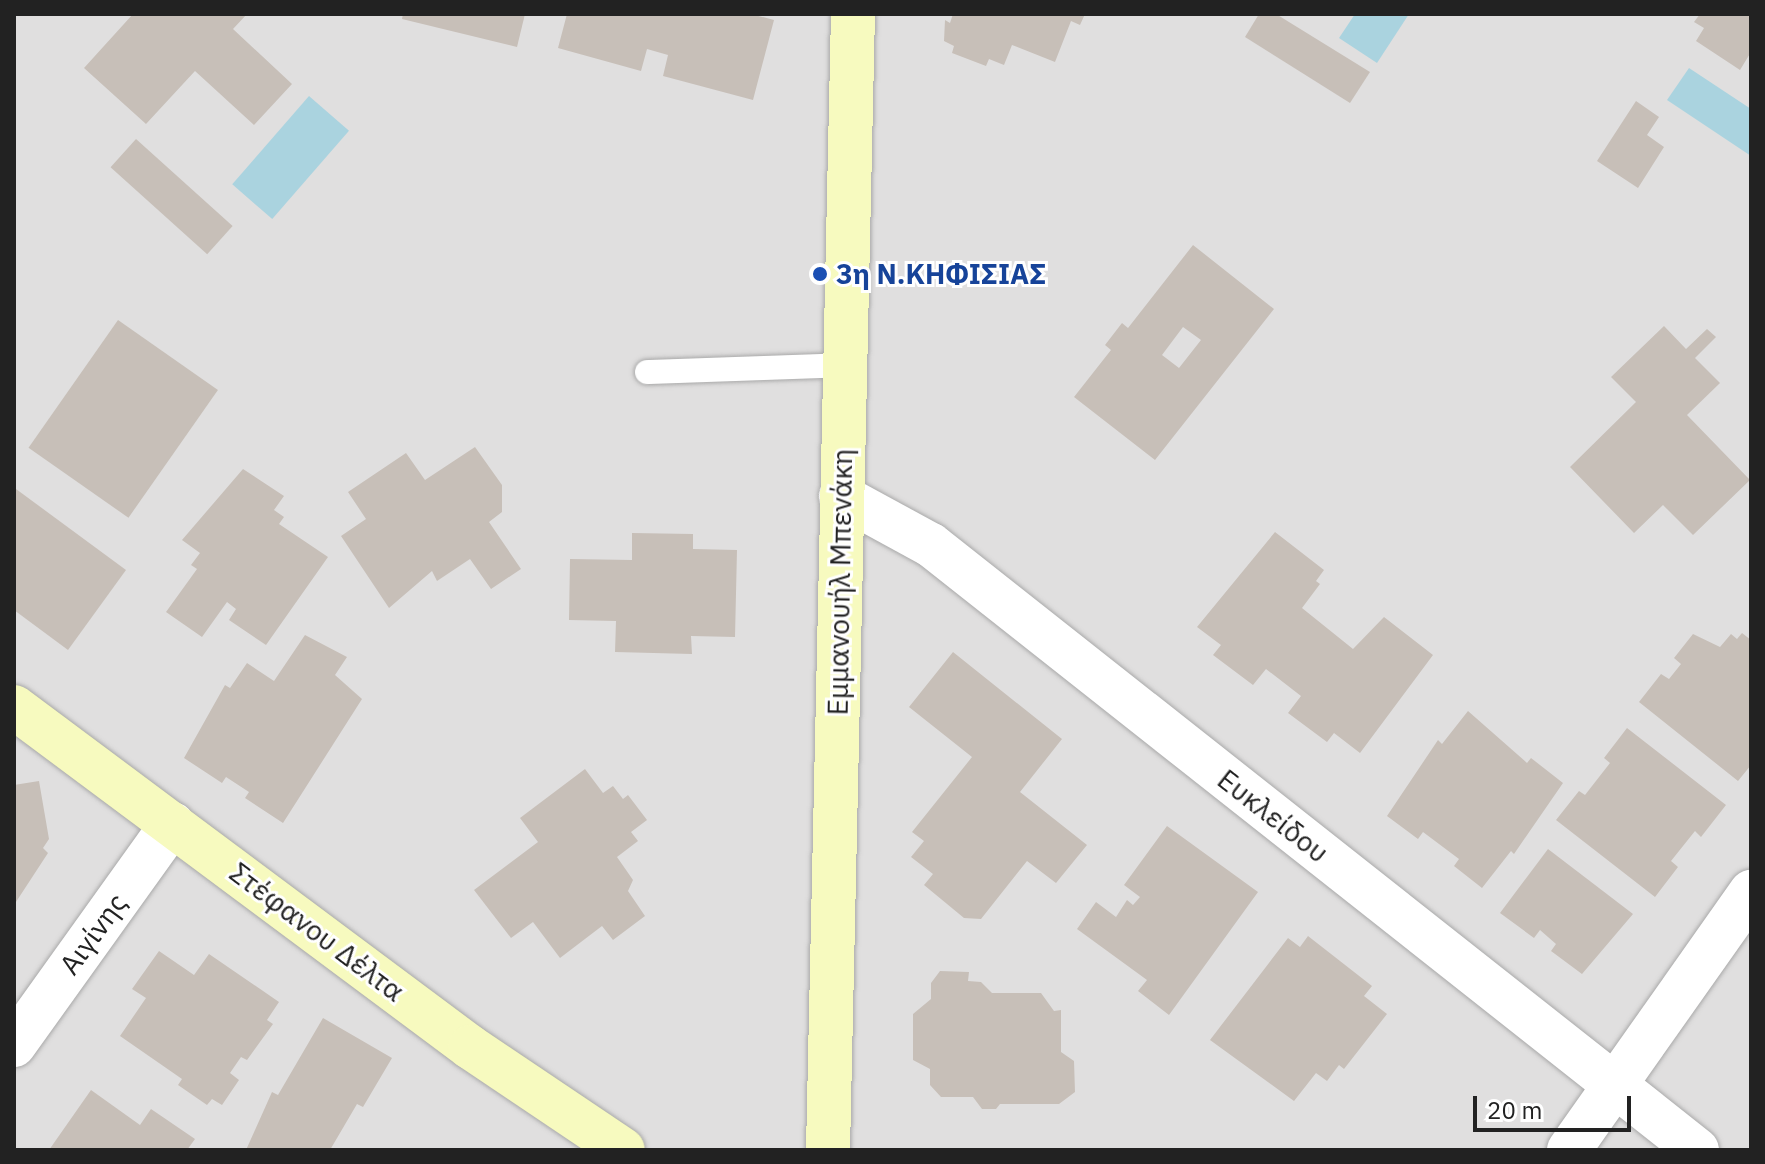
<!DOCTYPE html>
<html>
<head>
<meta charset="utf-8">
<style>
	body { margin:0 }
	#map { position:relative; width:1765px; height:1164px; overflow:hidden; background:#f2efe9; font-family:"IBM Plex Sans",sans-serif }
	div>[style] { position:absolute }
	.residential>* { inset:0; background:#e0dfdf; transform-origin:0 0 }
	.water>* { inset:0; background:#aad3df; transform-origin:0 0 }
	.building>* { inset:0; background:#c7bfb8; transform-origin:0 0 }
	.roads { filter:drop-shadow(0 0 2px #a9a9a9) drop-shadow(0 0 2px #a9a9a9) }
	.lane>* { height:24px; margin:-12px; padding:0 12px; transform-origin:12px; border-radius:12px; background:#fff }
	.street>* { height:44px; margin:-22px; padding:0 22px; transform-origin:22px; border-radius:22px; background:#fff }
	.secondary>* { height:44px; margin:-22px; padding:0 22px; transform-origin:22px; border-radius:22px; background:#f7fabf }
	.dots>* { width:22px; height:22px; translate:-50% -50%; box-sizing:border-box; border:4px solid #fff; border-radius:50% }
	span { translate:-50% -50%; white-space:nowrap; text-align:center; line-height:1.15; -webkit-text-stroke:6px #fff; paint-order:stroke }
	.transit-label { font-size:28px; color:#164399; font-weight:700 }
	.left { translate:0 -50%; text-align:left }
	.street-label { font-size:28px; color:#222 }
	.frame { position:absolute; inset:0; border:16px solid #222; pointer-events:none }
	.scale { position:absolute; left:1473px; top:1096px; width:158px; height:36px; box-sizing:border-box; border:4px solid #222; border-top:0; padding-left:10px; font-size:24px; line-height:28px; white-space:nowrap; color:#222; -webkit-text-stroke:6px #fff; paint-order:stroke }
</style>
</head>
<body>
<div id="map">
	<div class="residential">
		<div style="left:14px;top:14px;width:1737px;height:1136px"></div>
	</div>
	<div class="water">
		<div style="clip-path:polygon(1355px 14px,1409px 14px,1377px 63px,1339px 38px)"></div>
		<div style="clip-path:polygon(1689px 68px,1751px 109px,1751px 156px,1667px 100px)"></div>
		<div style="left:309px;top:96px;width:53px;height:117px;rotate:41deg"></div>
	</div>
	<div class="building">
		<div style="clip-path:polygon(133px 14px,247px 14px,233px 29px,292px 84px,254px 125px,195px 71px,146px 124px,84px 68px)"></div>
		<div style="clip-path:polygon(403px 14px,525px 14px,517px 47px,402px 19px)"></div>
		<div style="clip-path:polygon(567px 14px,751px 14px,774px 20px,753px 100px,663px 76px,668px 55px,647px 49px,641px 71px,558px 48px)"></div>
		<div style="clip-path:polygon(953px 14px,1085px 14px,1080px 25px,1071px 21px,1055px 62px,1012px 45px,1004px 65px,989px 59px,986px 66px,952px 53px,954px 46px,944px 41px,945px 20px,950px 23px)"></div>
		<div style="clip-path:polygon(1259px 14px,1276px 14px,1370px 72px,1350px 103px,1245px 37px)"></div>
		<div style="clip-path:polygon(1700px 14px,1751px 14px,1751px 52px,1740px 70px,1696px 41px,1704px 28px,1694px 22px)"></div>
		<div style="clip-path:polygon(1636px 101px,1659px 117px,1647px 135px,1664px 147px,1638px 188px,1597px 161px)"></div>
		<div style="left:136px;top:139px;width:130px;height:38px;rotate:42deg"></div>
		<div style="clip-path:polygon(evenodd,1193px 245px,1274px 309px,1155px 460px,1074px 397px,1111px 350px,1105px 345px,1122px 323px,1128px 328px,1193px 245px,1183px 327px,1201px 340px,1179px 368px,1162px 355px,1183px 327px)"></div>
		<div style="left:118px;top:320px;width:122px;height:156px;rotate:35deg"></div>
		<div style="clip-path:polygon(1664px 326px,1686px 349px,1707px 329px,1716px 337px,1695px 358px,1720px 383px,1687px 415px,1750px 480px,1693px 535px,1663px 505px,1634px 533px,1570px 467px,1636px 402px,1611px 377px)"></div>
		<div style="clip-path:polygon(475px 447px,502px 485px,502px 512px,489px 522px,521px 569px,491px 589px,470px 559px,437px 581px,432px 571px,389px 608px,341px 536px,366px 519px,348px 492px,406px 453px,425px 480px)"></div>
		<div style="clip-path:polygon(243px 469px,284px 496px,274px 510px,284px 517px,279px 524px,328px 557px,266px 645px,229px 620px,236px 609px,227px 602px,202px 637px,166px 612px,197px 569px,191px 565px,200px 553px,182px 540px)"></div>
		<div style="clip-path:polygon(16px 489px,126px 570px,68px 650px,14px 610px)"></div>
		<div style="clip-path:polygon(1275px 532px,1324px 570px,1316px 581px,1320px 584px,1302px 608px,1353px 649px,1384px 617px,1433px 655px,1360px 753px,1334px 733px,1327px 742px,1288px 713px,1301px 696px,1266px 669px,1253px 685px,1213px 655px,1221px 645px,1197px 627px)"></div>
		<div style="clip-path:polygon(632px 533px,693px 534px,693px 549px,737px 550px,735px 637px,691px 636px,692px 654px,615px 652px,616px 621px,569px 620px,570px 559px,632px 560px)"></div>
		<div style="clip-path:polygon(1742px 633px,1751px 640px,1751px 765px,1738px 781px,1639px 702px,1661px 674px,1669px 679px,1681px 664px,1674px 658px,1693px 634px,1720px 647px,1731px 634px,1737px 639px)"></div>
		<div style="clip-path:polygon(305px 635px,347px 657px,335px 675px,362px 699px,283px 823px,245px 798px,249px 792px,226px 777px,222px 783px,184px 758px,225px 685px,230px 688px,247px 663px,274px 681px)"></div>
		<div style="clip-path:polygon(953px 652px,1062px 739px,1020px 792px,1087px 845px,1056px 883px,1027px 861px,981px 919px,964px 918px,924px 885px,933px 874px,911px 857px,924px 841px,912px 832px,972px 757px,909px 707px)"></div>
		<div style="clip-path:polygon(1468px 711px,1527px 763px,1531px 758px,1563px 783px,1514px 854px,1511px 851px,1482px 888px,1454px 866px,1459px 859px,1423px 832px,1418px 839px,1387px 816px,1438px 740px,1442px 744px)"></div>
		<div style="clip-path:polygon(1627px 728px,1726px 805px,1701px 837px,1695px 831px,1671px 861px,1678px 867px,1655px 897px,1556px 820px,1579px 791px,1585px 795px,1610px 763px,1604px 758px)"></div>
		<div style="clip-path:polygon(585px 769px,603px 793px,613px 786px,623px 799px,628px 795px,647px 820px,631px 832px,638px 841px,617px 857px,633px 880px,628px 891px,645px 916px,613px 940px,602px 926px,560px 958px,533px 922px,511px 938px,474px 890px,538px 842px,520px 818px)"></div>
		<div style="clip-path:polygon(39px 781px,49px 839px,43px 848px,48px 853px,14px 905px,14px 785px)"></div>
		<div style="clip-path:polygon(1167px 826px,1258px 892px,1169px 1015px,1138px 991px,1147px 980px,1077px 929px,1096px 902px,1116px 917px,1127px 900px,1133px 905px,1140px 897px,1124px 885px)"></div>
		<div style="clip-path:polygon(1548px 849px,1633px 914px,1582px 974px,1551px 951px,1556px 944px,1540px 930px,1534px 938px,1500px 913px)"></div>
		<div style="clip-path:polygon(1308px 936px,1372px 986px,1364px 996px,1387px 1014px,1344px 1069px,1339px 1065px,1327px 1081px,1316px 1073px,1294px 1101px,1210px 1040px,1288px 938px,1300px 947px)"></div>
		<div style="clip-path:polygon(159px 951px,194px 975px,209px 954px,279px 1002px,267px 1020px,273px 1024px,247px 1060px,241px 1057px,230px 1073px,239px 1080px,222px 1105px,212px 1099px,207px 1105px,178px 1085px,182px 1079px,120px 1036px,146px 998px,132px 989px)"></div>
		<div style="clip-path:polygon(940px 971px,969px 972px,968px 981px,981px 982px,992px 993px,1041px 993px,1054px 1011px,1061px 1010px,1061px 1052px,1074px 1061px,1075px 1092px,1059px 1104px,1000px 1104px,996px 1109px,982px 1109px,973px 1097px,941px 1097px,930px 1085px,930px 1069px,913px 1060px,913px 1014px,931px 999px,931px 983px)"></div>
		<div style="clip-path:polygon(323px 1018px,392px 1058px,363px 1107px,357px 1104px,330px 1150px,246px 1150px,272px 1092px,278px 1095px)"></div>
		<div style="clip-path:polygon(91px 1090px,140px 1125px,151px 1109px,195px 1139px,187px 1150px,49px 1150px)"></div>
	</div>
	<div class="roads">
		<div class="lane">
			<div style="left:647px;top:372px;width:198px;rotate:-2deg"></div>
		</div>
		<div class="street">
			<div style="left:841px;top:496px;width:102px;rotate:28.6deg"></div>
			<div style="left:931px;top:545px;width:976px;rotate:38.3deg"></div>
			<div style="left:14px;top:1045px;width:272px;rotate:-54.4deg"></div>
			<div style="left:1569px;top:1150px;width:316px;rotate:-54.8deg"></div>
		</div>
		<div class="secondary">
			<div style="left:14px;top:707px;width:569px;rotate:36.71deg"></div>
			<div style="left:470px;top:1047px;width:184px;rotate:33.9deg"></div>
			<div style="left:828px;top:1150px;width:1136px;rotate:-88.74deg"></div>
		</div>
	</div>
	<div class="dots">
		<div style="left:820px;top:274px;background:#1a4fb4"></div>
	</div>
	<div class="transit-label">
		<span class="left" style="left:836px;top:274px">3η Ν.ΚΗΦΙΣΙΑΣ</span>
	</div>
	<div class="street-label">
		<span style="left:840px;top:582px;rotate:-89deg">Εμμανουήλ Μπενάκη</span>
		<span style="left:1273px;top:816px;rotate:38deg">Ευκλείδου</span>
		<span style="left:317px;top:932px;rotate:37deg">Στέφανου Δέλτα</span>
		<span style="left:93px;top:934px;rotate:-54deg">Αιγίνης</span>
	</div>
	<div class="frame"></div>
	<div class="scale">20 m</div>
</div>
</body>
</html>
